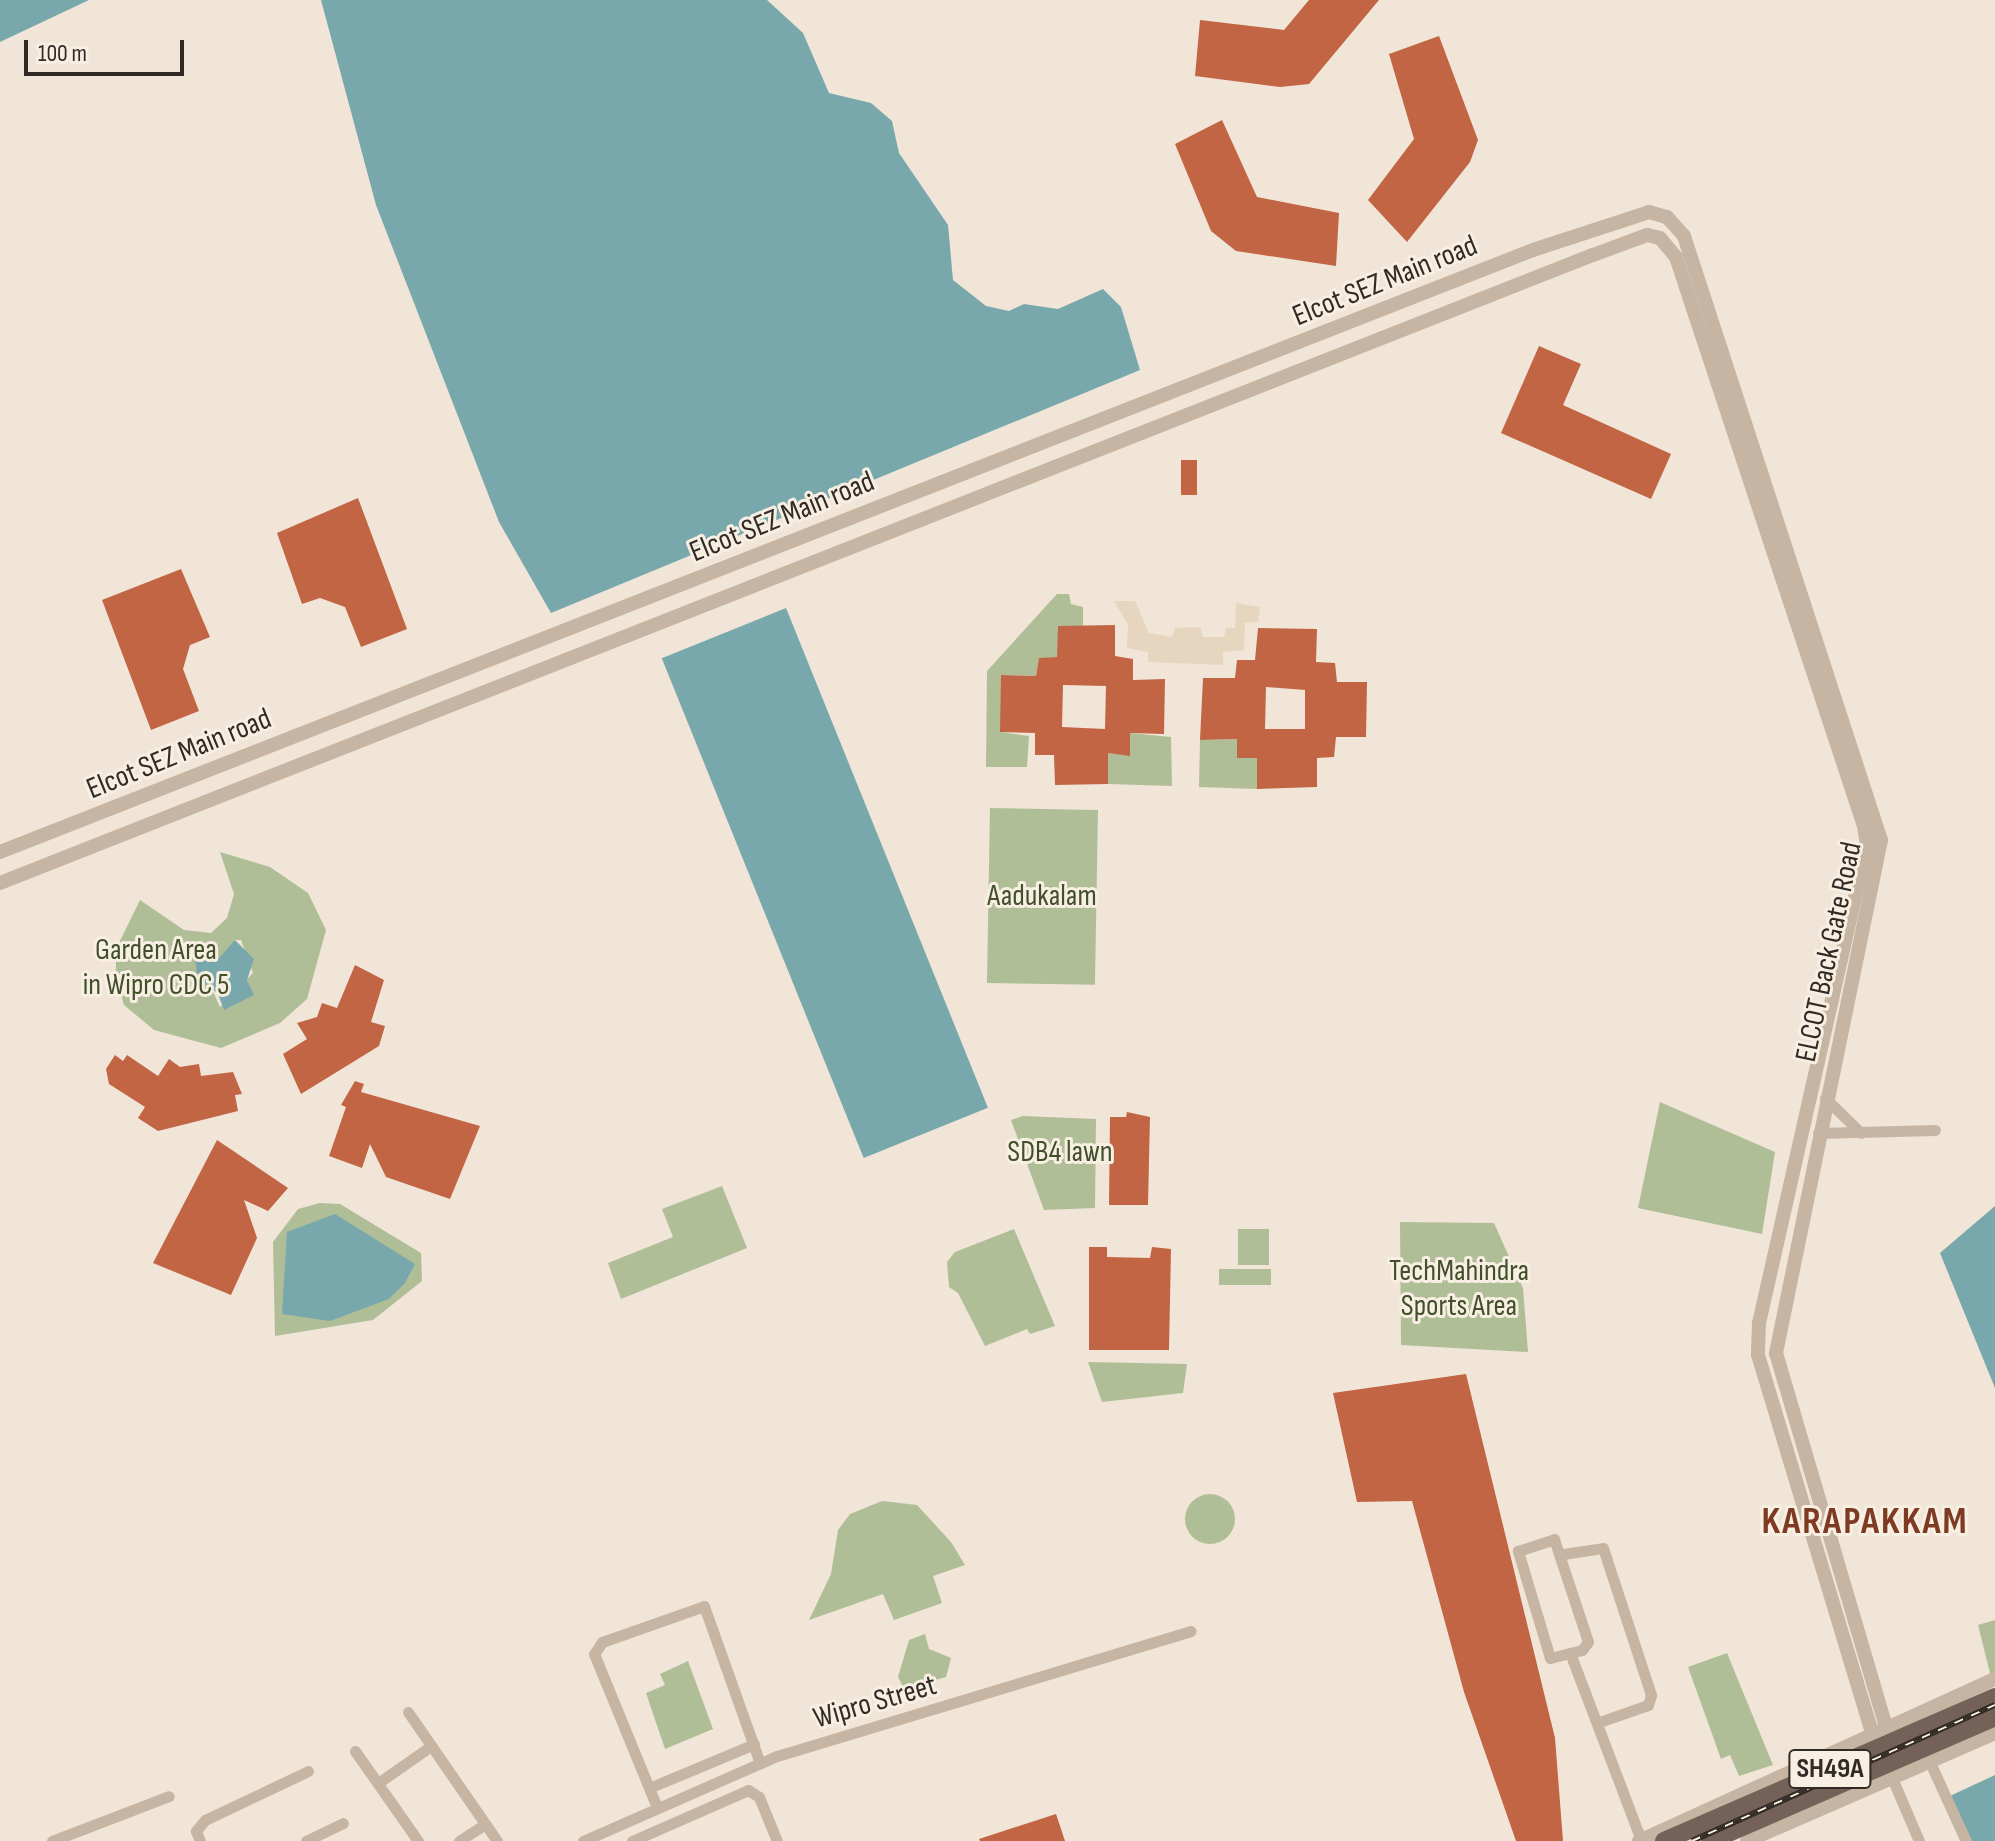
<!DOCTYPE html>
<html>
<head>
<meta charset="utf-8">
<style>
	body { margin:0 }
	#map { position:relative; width:1995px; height:1841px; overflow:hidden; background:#f0e5d7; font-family:"Sofia Sans Condensed",sans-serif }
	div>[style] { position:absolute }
	.green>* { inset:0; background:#b0be98; transform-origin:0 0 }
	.round { border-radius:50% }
	.plaza>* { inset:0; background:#e7d6bf }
	.water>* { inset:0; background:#78a8ab; transform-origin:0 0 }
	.building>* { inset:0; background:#c16544; transform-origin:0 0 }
	.minor>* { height:11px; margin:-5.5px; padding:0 5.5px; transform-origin:5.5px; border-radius:5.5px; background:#c7b5a4 }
	.tertiary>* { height:14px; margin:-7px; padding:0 7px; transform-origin:7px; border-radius:7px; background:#c7b5a4 }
	.primary>* { height:18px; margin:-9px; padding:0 9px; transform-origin:9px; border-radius:9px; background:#746157 }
	.rail>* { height:6px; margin-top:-3px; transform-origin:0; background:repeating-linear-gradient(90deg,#f8efe3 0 9px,#322a25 0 18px); box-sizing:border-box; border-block:2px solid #322a25 }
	span { translate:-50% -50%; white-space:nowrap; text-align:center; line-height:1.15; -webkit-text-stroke:6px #f8efe3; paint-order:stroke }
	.shield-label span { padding:2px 6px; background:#f8efe3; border:2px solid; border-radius:6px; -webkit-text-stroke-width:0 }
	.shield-label { font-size:28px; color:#322a25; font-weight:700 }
	.street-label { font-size:30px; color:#322a25 }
	.park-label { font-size:30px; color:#41502a }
	.district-label { font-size:38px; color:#7e3a22; font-weight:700; letter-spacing:2px }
	.scale { position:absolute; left:24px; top:40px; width:160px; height:36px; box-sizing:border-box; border:4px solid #322a25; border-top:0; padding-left:10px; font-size:24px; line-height:28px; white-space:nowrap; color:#322a25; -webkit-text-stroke:6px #f8efe3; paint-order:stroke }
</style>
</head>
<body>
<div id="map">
	<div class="green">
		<div style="clip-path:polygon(1057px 594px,1069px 594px,1071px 604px,1083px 607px,1083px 626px,1057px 657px,1039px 659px,1036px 676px,1001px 675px,1001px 732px,1029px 736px,1027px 767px,986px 767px,987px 671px)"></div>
		<div style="clip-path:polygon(1130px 733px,1171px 737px,1172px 786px,1108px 784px,1108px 753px,1130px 755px)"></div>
		<div style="clip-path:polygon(1237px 739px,1238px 758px,1257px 758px,1257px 789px,1199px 787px,1200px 740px)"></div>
		<div style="left:990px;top:808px;width:108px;height:175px;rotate:1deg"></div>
		<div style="clip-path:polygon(evenodd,220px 852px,270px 867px,308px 893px,326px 930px,307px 999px,280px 1023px,221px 1048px,154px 1030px,124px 1005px,116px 978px,116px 949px,140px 900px,184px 930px,211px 933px,227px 918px,234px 894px,220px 852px,235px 940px,241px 940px,253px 973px,220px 1007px,209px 983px,235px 940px)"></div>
		<div style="clip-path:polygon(1660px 1102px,1775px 1152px,1762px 1234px,1638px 1208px)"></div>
		<div style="clip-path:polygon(1023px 1116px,1096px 1119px,1095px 1208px,1044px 1210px,1011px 1120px)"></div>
		<div style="clip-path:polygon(722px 1186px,747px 1248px,621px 1299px,608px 1263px,673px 1237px,662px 1209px)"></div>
		<div style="clip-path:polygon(320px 1203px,340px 1204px,421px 1253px,422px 1281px,373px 1320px,275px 1336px,273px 1242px,298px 1209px)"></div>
		<div style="clip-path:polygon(1400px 1222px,1494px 1223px,1523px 1288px,1528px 1352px,1401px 1345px)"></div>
		<div style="clip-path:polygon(1014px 1229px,1055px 1326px,1030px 1334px,1027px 1329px,985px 1346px,958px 1293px,949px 1287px,947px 1262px,955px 1252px)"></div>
		<div style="left:1238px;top:1229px;width:31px;height:36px"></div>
		<div style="left:1219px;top:1269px;width:52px;height:16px"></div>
		<div style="clip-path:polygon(1088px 1362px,1187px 1364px,1183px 1393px,1102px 1402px)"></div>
		<div class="round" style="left:1185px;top:1494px;width:50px;height:50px"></div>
		<div style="clip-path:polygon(882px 1501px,917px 1505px,951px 1542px,965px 1565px,933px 1576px,942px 1603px,894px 1620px,883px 1594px,809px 1620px,831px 1574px,838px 1530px,850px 1514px)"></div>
		<div style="clip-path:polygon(1995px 1620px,1995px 1679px,1992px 1681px,1978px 1625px)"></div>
		<div style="clip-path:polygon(925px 1634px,929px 1649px,951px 1658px,946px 1677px,904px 1689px,898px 1677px,909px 1640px)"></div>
		<div style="clip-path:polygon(1727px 1653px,1773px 1765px,1739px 1776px,1730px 1755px,1721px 1759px,1688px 1667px)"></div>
		<div style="clip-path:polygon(688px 1661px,713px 1729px,665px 1749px,646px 1693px,665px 1685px,660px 1674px)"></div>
	</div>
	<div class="plaza">
		<div style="clip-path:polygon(1114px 601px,1135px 601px,1149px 633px,1172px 637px,1175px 628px,1200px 627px,1203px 637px,1224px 637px,1226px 628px,1235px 628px,1236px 603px,1260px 607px,1258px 622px,1245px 623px,1244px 650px,1223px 652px,1223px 665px,1148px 662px,1148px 652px,1127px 648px,1128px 624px)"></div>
	</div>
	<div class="water">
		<div style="clip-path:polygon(0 0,89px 0,0 42px)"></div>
		<div style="clip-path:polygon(321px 0,767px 0,803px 33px,829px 93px,871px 103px,892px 121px,899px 153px,948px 225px,953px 280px,986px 306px,1009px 311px,1024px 304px,1058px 309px,1103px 289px,1121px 307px,1140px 370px,551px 613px,499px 522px,376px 205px)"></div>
		<div style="left:786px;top:608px;width:539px;height:134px;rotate:68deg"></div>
		<div style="clip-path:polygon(235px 940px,254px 959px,247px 980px,254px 995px,224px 1010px,218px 994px,197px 977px,195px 958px,219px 958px)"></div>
		<div style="clip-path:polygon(1995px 1206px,1995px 1388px,1940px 1253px)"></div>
		<div style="clip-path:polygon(335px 1214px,415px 1264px,405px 1283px,389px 1299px,330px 1321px,282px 1314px,287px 1232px)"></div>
		<div style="clip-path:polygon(1995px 1775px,1995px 1841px,1971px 1841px,1950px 1796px)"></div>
	</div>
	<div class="building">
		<div style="clip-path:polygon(1309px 0,1379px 0,1309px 84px,1280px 87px,1195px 76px,1200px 20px,1284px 30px)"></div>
		<div style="clip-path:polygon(1439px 36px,1478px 140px,1470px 162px,1407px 242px,1368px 200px,1414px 139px,1389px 54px)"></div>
		<div style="clip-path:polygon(1222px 120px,1257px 197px,1339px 213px,1336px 266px,1236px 251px,1211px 231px,1175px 144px)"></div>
		<div style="clip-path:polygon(1539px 346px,1581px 364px,1563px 405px,1671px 454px,1651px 499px,1501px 433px)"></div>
		<div style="left:1181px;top:460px;width:16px;height:35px"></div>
		<div style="clip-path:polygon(358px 498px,407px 629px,361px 647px,345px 607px,320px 598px,302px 604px,277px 533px)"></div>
		<div style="clip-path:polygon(181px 569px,210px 637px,190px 645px,183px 669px,199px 711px,151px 730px,102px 600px)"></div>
		<div style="clip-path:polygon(evenodd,1115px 625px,1115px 656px,1133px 659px,1133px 680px,1165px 679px,1164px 734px,1130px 733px,1130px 756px,1108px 753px,1108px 784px,1055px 785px,1054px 755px,1035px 755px,1035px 733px,1000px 732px,1001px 675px,1036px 676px,1039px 658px,1057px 657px,1058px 626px,1115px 625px,1063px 685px,1106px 686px,1105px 729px,1062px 727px,1063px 685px)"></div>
		<div style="clip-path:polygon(evenodd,1258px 628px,1317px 629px,1316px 662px,1335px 663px,1337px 682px,1367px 682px,1366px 737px,1336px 737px,1334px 757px,1317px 758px,1317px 787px,1257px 789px,1257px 758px,1237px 758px,1237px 739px,1200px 740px,1203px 678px,1235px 678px,1237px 660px,1255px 660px,1258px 628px,1266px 687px,1305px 690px,1305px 729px,1265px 729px,1266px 687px)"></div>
		<div style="clip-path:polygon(355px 965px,384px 980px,371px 1022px,385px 1026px,379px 1046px,301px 1094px,283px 1054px,307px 1039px,297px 1023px,317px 1017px,322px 1003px,337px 1008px)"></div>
		<div style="clip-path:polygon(115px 1055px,123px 1061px,127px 1055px,158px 1076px,169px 1059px,180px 1067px,199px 1064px,201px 1076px,233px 1072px,242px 1094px,235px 1095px,238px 1111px,158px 1131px,138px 1118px,145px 1107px,109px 1084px,106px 1069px)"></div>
		<div style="clip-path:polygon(355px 1081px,364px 1084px,361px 1092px,480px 1126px,450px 1199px,386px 1177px,370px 1144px,362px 1168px,329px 1156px,346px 1107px,341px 1105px)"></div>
		<div style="clip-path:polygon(1127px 1112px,1150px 1117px,1148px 1205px,1109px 1205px,1110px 1117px,1126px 1117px)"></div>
		<div style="clip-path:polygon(217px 1140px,288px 1188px,268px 1211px,244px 1200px,257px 1238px,231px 1295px,153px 1263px)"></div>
		<div style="clip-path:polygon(1089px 1247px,1107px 1247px,1107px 1257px,1150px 1258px,1152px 1247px,1171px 1249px,1169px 1350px,1089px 1350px)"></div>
		<div style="clip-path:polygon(1466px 1374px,1555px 1738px,1563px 1841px,1516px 1841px,1464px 1692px,1412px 1501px,1357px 1502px,1333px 1393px)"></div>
		<div style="clip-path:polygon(1056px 1814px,1065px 1841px,980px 1841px,979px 1839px)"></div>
	</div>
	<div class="minor">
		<div style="left:1825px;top:1098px;width:50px;rotate:44.2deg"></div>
		<div style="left:1818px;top:1133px;width:117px;rotate:-1.5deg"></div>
		<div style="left:1554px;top:1539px;width:108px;rotate:71.7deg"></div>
		<div style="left:1588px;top:1642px;width:10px;rotate:127deg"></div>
		<div style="left:1582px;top:1650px;width:33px;rotate:166deg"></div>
		<div style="left:1550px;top:1658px;width:112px;rotate:-106.7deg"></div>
		<div style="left:1518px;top:1551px;width:38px;rotate:-18deg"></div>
		<div style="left:1563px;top:1554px;width:40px;rotate:-8.5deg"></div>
		<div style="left:1603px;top:1548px;width:155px;rotate:71.9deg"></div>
		<div style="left:1651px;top:1695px;width:10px;rotate:107deg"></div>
		<div style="left:1648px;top:1705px;width:49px;rotate:160.8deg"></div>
		<div style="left:1570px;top:1653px;width:200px;rotate:69.2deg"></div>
		<div style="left:408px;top:1712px;width:157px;rotate:55.4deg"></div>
		<div style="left:355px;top:1751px;width:110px;rotate:55deg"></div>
		<div style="left:1927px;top:1756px;width:94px;rotate:65.4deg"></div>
		<div style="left:1892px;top:1778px;width:69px;rotate:66.8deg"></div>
		<div style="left:378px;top:1783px;width:65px;rotate:-34.9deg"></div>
		<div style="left:649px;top:1788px;width:114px;rotate:-22.7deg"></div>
		<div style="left:656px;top:1805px;width:163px;rotate:-112.3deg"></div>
		<div style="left:594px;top:1654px;width:14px;rotate:-56deg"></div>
		<div style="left:602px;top:1642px;width:108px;rotate:-19.4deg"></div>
		<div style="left:704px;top:1606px;width:167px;rotate:70.4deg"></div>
		<div style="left:52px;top:1841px;width:125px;rotate:-21deg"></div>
		<div style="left:200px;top:1841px;width:11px;rotate:-112deg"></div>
		<div style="left:196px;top:1831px;width:14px;rotate:-51deg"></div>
		<div style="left:205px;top:1820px;width:114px;rotate:-25.4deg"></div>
		<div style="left:306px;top:1841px;width:41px;rotate:-25.9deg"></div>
		<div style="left:459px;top:1841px;width:31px;rotate:-33deg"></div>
		<div style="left:583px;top:1841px;width:212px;rotate:-23.7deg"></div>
		<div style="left:777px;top:1756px;width:432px;rotate:-16.8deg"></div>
		<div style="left:632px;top:1841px;width:127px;rotate:-23.7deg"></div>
		<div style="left:748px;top:1790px;width:13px;rotate:32deg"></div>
		<div style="left:759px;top:1797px;width:48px;rotate:67.8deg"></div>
	</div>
	<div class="tertiary">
		<div style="left:0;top:852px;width:1647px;rotate:-21.44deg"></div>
		<div style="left:1533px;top:250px;width:122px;rotate:-18.1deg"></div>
		<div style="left:1649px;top:212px;width:19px;rotate:16deg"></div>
		<div style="left:1667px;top:217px;width:25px;rotate:48deg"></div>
		<div style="left:1684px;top:236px;width:635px;rotate:71.94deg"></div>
		<div style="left:1881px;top:840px;width:524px;rotate:101.57deg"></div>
		<div style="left:1776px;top:1353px;width:389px;rotate:73.6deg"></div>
		<div style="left:0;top:883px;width:1712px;rotate:-21.52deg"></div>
		<div style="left:1593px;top:255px;width:58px;rotate:-20.3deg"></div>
		<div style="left:1647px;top:235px;width:13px;rotate:13deg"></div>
		<div style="left:1660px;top:238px;width:25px;rotate:50deg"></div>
		<div style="left:1676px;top:257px;width:599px;rotate:71.72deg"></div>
		<div style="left:1864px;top:826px;width:18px;rotate:81deg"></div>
		<div style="left:1867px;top:844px;width:490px;rotate:102.7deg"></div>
		<div style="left:1759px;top:1322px;width:33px;rotate:92deg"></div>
		<div style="left:1758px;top:1355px;width:395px;rotate:73.2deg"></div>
		<div style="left:1639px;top:1841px;width:391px;rotate:-24.5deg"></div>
		<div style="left:1747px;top:1841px;width:270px;rotate:-23.5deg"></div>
	</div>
	<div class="primary">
		<div style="left:1664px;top:1841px;width:361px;rotate:-23.5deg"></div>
		<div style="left:1710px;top:1841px;width:311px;rotate:-23.5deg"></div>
	</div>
	<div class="rail">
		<div style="left:1692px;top:1841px;width:332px;rotate:-24.2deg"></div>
	</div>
	<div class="shield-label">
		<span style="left:1830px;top:1769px">SH49A</span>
	</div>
	<div class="street-label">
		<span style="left:1385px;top:281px;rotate:-22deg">Elcot SEZ Main road</span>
		<span style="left:782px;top:517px;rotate:-22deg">Elcot SEZ Main road</span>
		<span style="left:179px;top:754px;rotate:-22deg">Elcot SEZ Main road</span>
		<span style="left:1829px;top:952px;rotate:-78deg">ELCOT Back Gate Road</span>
		<span style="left:875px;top:1702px;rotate:-16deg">Wipro Street</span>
	</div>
	<div class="park-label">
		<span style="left:1042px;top:896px">Aadukalam</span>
		<span style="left:156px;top:967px">Garden Area<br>in Wipro CDC 5</span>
		<span style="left:1060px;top:1152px">SDB4 lawn</span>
		<span style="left:1459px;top:1288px">TechMahindra<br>Sports Area</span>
	</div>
	<div class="district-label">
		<span style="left:1865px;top:1522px">KARAPAKKAM</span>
	</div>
	<div class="scale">100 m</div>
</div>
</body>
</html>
